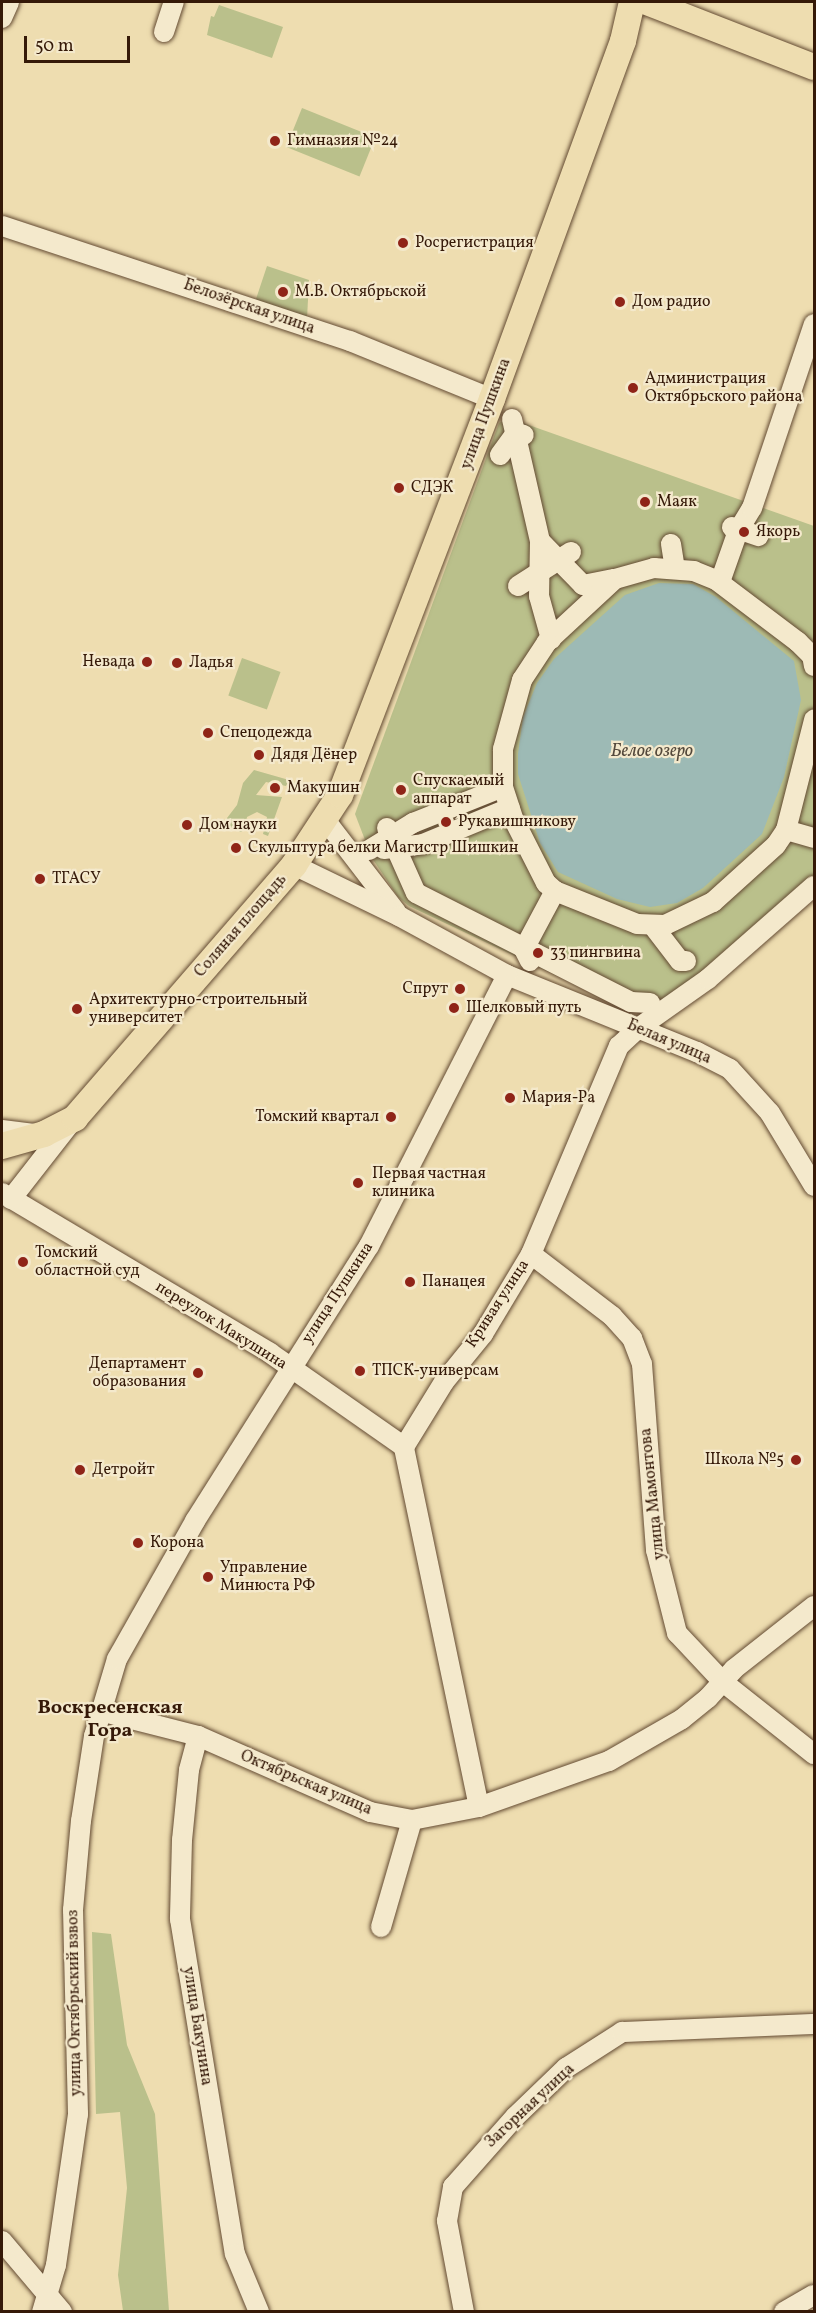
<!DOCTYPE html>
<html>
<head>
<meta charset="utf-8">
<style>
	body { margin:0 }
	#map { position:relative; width:816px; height:2313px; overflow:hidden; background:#eeddb0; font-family:Vollkorn,serif }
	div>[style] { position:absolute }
	.green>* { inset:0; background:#bac08b; transform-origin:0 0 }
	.water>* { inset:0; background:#9dbab5 }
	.roads { filter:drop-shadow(0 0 2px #634a32) drop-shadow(0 0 2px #634a32) }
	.minor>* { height:20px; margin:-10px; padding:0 10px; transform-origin:10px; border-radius:10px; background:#f4e9cc }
	.major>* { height:26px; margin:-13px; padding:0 13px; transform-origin:13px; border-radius:13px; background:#eeddb0 }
	.dots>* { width:16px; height:16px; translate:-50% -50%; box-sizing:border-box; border:3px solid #f4e9cc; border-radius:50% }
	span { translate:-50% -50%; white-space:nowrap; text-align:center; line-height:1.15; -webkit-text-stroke:4.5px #f4e9cc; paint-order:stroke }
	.poi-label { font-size:16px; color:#351908 }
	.left { translate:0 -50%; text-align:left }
	.right { translate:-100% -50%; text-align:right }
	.street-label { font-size:16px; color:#351908 }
	.water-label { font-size:18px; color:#54493c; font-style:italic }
	.quarter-label { font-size:20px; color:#351908; font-weight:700 }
	.frame { position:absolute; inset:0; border:3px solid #351908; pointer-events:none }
	.scale { position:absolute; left:24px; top:36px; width:106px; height:27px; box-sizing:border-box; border:3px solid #351908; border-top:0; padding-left:8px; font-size:18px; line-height:21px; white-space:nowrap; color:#351908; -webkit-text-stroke:4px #f4e9cc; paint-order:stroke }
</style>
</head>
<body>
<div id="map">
	<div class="green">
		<div style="clip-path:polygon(219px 5px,283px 27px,272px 58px,207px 35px,211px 16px,214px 17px)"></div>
		<div style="left:302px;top:108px;width:79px;height:42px;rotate:22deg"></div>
		<div style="clip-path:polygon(267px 266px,309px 280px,307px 319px,255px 302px)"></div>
		<div style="clip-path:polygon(509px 418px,814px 526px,814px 877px,666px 1002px,631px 1011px,409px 906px,398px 897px,372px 858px,355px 814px,499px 423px)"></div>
		<div style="left:242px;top:658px;width:41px;height:40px;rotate:20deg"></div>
		<div style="clip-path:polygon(254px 770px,289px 780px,286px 786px,266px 782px,256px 795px,282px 797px,268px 836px,263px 834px,267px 817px,257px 812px,247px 817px,246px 827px,241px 832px,229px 827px,227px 818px,237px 805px,243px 783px)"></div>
		<div style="clip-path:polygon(92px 1932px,111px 1934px,127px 2045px,155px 2114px,169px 2311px,123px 2311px,118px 2275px,127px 2188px,120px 2112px,96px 2114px)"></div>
	</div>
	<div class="water">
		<div style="clip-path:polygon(659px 583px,693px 584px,716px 597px,794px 661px,801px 700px,784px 777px,762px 834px,703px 888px,677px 903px,650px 907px,617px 899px,558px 872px,540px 843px,518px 774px,518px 754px,523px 717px,537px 683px,554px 659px,625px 595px)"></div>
	</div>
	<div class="roads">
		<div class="minor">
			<div style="left:2px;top:18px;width:17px;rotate:-66deg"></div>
			<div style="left:164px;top:32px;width:32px;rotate:-72deg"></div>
			<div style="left:2px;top:226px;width:367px;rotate:18.3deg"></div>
			<div style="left:350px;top:341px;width:153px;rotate:22.2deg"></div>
			<div style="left:512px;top:419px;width:125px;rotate:77.1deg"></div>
			<div style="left:540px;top:541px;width:55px;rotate:91deg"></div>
			<div style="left:539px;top:596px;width:45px;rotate:74.4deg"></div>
			<div style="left:500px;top:455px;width:27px;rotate:-54deg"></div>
			<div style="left:516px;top:433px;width:8px;rotate:14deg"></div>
			<div style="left:732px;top:527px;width:28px;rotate:19deg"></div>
			<div style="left:540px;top:541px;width:62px;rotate:45.7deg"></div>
			<div style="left:583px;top:585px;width:32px;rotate:-11deg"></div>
			<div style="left:671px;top:544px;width:25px;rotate:81deg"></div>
			<div style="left:720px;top:582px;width:54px;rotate:-70.6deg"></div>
			<div style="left:738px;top:531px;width:27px;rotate:-59deg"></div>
			<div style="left:752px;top:508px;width:194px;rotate:-71.4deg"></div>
			<div style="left:518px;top:586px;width:63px;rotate:-32.7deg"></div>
			<div style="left:814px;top:666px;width:10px;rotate:-101deg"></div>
			<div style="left:812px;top:656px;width:20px;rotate:-135deg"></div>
			<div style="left:798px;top:642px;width:103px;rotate:-142.9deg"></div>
			<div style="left:716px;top:580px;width:24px;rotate:-158deg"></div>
			<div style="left:694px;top:571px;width:40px;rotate:-175.7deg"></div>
			<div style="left:654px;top:568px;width:41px;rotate:164.2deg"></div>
			<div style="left:615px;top:579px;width:93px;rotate:137.2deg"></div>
			<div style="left:547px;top:642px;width:45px;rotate:123.3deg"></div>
			<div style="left:522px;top:680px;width:72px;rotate:105.4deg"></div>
			<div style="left:503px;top:749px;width:38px;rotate:90deg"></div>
			<div style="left:503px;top:787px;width:35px;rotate:72deg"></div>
			<div style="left:514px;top:820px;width:71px;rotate:63.1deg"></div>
			<div style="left:546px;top:883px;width:12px;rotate:42deg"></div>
			<div style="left:555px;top:891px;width:88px;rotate:21.9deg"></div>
			<div style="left:637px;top:924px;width:28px;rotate:2deg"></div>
			<div style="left:665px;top:925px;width:53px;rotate:-25.6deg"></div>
			<div style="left:713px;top:902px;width:85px;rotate:-42.1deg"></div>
			<div style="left:776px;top:845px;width:18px;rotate:-56deg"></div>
			<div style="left:786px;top:830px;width:114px;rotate:-75.7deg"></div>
			<div style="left:326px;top:821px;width:115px;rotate:52.4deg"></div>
			<div style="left:387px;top:828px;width:71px;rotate:66deg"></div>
			<div style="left:416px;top:893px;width:241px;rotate:26.9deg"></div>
			<div style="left:631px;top:1002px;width:19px;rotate:3deg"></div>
			<div style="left:786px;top:830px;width:29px;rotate:16deg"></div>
			<div style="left:384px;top:849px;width:39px;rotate:-7deg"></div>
			<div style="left:423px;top:844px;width:94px;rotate:-22.5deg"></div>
			<div style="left:369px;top:850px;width:52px;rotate:-31.5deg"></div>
			<div style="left:413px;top:823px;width:97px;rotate:-21.8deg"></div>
			<div style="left:294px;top:865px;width:117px;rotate:25.9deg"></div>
			<div style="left:399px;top:916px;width:123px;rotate:28.6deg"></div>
			<div style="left:507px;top:975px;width:205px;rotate:22.1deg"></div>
			<div style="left:697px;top:1052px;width:37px;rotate:27deg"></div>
			<div style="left:730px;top:1069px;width:59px;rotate:47.7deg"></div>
			<div style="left:770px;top:1113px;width:85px;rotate:58.9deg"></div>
			<div style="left:653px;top:926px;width:44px;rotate:52.4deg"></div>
			<div style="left:680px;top:961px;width:6px"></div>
			<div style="left:530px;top:961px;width:13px;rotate:-117deg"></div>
			<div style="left:524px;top:949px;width:66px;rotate:-61.9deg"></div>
			<div style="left:2px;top:1130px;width:32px;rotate:7deg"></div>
			<div style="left:2px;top:1193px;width:312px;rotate:30.8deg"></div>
			<div style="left:270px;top:1353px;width:164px;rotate:35deg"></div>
			<div style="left:11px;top:1199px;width:99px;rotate:-52deg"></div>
			<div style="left:531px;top:1254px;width:102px;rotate:37.4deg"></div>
			<div style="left:612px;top:1316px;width:30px;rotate:48deg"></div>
			<div style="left:632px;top:1338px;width:28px;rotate:69deg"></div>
			<div style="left:642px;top:1364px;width:187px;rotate:85.7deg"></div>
			<div style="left:656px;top:1550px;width:86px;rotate:75.8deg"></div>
			<div style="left:677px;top:1633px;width:67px;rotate:46.8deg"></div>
			<div style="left:723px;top:1682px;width:116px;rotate:38.4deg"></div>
			<div style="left:100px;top:1711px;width:101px;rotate:14.3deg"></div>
			<div style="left:198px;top:1736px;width:188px;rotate:23.8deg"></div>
			<div style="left:370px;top:1812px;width:43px;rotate:10.8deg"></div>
			<div style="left:412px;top:1820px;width:68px;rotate:-11deg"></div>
			<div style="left:479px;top:1807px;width:138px;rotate:-19.5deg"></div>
			<div style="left:609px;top:1761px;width:84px;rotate:-29.9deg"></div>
			<div style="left:682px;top:1719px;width:33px;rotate:-39deg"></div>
			<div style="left:708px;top:1698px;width:39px;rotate:-48deg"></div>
			<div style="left:734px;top:1669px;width:102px;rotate:-38.2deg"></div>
			<div style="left:198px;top:1736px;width:35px;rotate:105deg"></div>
			<div style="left:189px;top:1770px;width:70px;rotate:95.7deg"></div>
			<div style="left:182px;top:1840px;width:79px;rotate:91.5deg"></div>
			<div style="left:180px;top:1919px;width:339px;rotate:80.7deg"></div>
			<div style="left:235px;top:2254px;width:63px;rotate:67.5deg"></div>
			<div style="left:479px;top:1807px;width:368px;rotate:-101.8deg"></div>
			<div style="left:404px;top:1447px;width:76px;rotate:-58.4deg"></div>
			<div style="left:444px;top:1382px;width:62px;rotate:-50.9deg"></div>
			<div style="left:483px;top:1334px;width:93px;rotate:-59deg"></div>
			<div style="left:531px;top:1254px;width:226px;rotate:-67.1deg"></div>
			<div style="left:619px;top:1046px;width:25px;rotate:-43deg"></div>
			<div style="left:637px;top:1029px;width:87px;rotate:-35.2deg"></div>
			<div style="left:708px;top:979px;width:141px;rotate:-41.3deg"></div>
			<div style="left:381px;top:1927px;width:111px;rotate:-73.8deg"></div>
			<div style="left:2px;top:2241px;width:93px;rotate:49.8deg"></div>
			<div style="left:42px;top:2312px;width:49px;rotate:-73.4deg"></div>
			<div style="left:56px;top:2265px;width:153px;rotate:-81.7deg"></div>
			<div style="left:78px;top:2114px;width:204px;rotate:-91.4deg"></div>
			<div style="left:73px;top:1910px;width:89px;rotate:-84.9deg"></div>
			<div style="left:81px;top:1821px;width:86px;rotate:-81.3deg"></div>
			<div style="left:94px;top:1736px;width:80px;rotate:-73.4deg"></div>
			<div style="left:117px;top:1659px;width:159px;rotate:-60.5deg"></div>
			<div style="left:195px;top:1521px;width:325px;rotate:-57.7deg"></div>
			<div style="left:369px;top:1246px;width:304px;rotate:-63deg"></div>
			<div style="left:464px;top:2312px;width:93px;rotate:-100.6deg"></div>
			<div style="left:447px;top:2221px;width:35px;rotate:-80deg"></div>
			<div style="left:453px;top:2187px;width:94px;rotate:-48.5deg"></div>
			<div style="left:515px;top:2117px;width:71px;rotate:-43.9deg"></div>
			<div style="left:566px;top:2068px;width:67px;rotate:-32.7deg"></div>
			<div style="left:622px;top:2032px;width:192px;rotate:-2.4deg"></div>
			<div style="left:784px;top:2312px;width:34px;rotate:-30deg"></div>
		</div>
		<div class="major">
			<div style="left:647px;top:2px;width:179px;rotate:21.3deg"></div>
			<div style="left:2px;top:1146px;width:44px;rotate:-15.9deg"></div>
			<div style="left:44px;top:1134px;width:35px;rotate:-27deg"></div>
			<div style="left:75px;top:1118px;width:335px;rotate:-49.1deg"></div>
			<div style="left:294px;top:865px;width:84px;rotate:-56.7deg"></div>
			<div style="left:340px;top:795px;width:424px;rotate:-69deg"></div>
			<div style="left:492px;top:399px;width:381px;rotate:-69.9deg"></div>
			<div style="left:623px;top:41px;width:40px;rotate:-77deg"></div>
		</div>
	</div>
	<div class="dots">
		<div style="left:275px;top:141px;background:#8f2418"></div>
		<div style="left:403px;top:243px;background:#8f2418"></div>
		<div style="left:283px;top:292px;background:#8f2418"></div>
		<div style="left:620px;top:302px;background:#8f2418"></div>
		<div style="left:633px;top:388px;background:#8f2418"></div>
		<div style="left:399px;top:488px;background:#8f2418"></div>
		<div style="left:645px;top:502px;background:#8f2418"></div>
		<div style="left:744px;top:532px;background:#8f2418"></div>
		<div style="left:147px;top:662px;background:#8f2418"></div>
		<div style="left:177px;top:663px;background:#8f2418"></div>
		<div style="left:208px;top:733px;background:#8f2418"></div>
		<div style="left:259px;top:755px;background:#8f2418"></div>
		<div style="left:275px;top:788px;background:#8f2418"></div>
		<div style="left:401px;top:790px;background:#8f2418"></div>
		<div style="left:446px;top:822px;background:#8f2418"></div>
		<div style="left:187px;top:825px;background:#8f2418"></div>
		<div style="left:236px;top:848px;background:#8f2418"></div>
		<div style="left:40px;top:879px;background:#8f2418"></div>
		<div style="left:538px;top:953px;background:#8f2418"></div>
		<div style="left:460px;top:989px;background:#8f2418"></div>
		<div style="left:454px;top:1008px;background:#8f2418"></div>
		<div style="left:77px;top:1009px;background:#8f2418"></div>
		<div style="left:510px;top:1098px;background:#8f2418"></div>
		<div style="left:391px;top:1117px;background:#8f2418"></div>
		<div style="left:358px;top:1183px;background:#8f2418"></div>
		<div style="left:23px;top:1262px;background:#8f2418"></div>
		<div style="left:410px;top:1282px;background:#8f2418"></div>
		<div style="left:360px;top:1371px;background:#8f2418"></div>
		<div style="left:198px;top:1373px;background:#8f2418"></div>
		<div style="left:796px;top:1460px;background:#8f2418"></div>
		<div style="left:80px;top:1470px;background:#8f2418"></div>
		<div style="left:138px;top:1543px;background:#8f2418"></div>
		<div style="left:208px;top:1577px;background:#8f2418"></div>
	</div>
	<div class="poi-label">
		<span class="left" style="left:287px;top:141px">Гимназия №24</span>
		<span class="left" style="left:415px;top:243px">Росрегистрация</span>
		<span class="left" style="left:295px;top:292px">М.В. Октябрьской</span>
		<span class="left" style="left:632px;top:302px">Дом радио</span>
		<span class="left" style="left:645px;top:388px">Администрация<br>Октябрьского района</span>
		<span class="left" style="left:411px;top:488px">СДЭК</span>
		<span class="left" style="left:657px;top:502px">Маяк</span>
		<span class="left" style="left:756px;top:532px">Якорь</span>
		<span class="right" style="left:135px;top:662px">Невада</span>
		<span class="left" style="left:189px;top:663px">Ладья</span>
		<span class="left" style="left:220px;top:733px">Спецодежда</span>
		<span class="left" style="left:271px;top:755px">Дядя Дёнер</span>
		<span class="left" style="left:413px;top:790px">Спускаемый<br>аппарат</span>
		<span class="left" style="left:287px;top:788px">Макушин</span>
		<span class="left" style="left:458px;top:822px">Рукавишникову</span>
		<span class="left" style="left:199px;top:825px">Дом науки</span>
		<span class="left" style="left:248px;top:848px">Скульптура белки Магистр Шишкин</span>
		<span class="left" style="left:52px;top:879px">ТГАСУ</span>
		<span class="left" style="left:550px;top:953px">33 пингвина</span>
		<span class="right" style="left:448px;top:989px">Спрут</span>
		<span class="left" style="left:89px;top:1009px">Архитектурно-строительный<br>университет</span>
		<span class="left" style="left:466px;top:1008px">Шелковый путь</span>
		<span class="left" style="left:522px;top:1098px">Мария-Ра</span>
		<span class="right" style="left:379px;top:1117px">Томский квартал</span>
		<span class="left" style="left:372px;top:1183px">Первая частная<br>клиника</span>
		<span class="left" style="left:35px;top:1262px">Томский<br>областной суд</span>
		<span class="left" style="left:422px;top:1282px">Панацея</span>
		<span class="right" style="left:186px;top:1373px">Департамент<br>образования</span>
		<span class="left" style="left:372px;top:1371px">ТПСК-универсам</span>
		<span class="right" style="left:784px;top:1460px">Школа №5</span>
		<span class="left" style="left:92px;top:1470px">Детройт</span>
		<span class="left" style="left:150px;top:1543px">Корона</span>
		<span class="left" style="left:220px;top:1577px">Управление<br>Минюста РФ</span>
	</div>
	<div class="street-label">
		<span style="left:249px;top:307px;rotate:19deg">Белозёрская улица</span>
		<span style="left:486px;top:414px;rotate:-70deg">улица Пушкина</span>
		<span style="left:241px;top:926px;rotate:-49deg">Соляная площадь</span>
		<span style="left:669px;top:1042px;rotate:23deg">Белая улица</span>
		<span style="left:338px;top:1293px;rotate:-57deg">улица Пушкина</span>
		<span style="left:498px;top:1304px;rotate:-57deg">Кривая улица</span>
		<span style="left:221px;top:1326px;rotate:32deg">переулок Макушина</span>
		<span style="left:653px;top:1494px;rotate:-96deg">улица Мамонтова</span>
		<span style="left:306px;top:1783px;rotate:23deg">Октябрьская улица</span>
		<span style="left:75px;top:2003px;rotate:-91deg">улица Октябрьский взвоз</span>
		<span style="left:197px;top:2026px;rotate:81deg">улица Бакунина</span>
		<span style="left:530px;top:2106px;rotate:-43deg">Загорная улица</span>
	</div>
	<div class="water-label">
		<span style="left:652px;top:752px">Белое озеро</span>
	</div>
	<div class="quarter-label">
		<span style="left:110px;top:1720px">Воскресенская<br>Гора</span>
	</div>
	<div class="frame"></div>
	<div class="scale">50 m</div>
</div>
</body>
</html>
